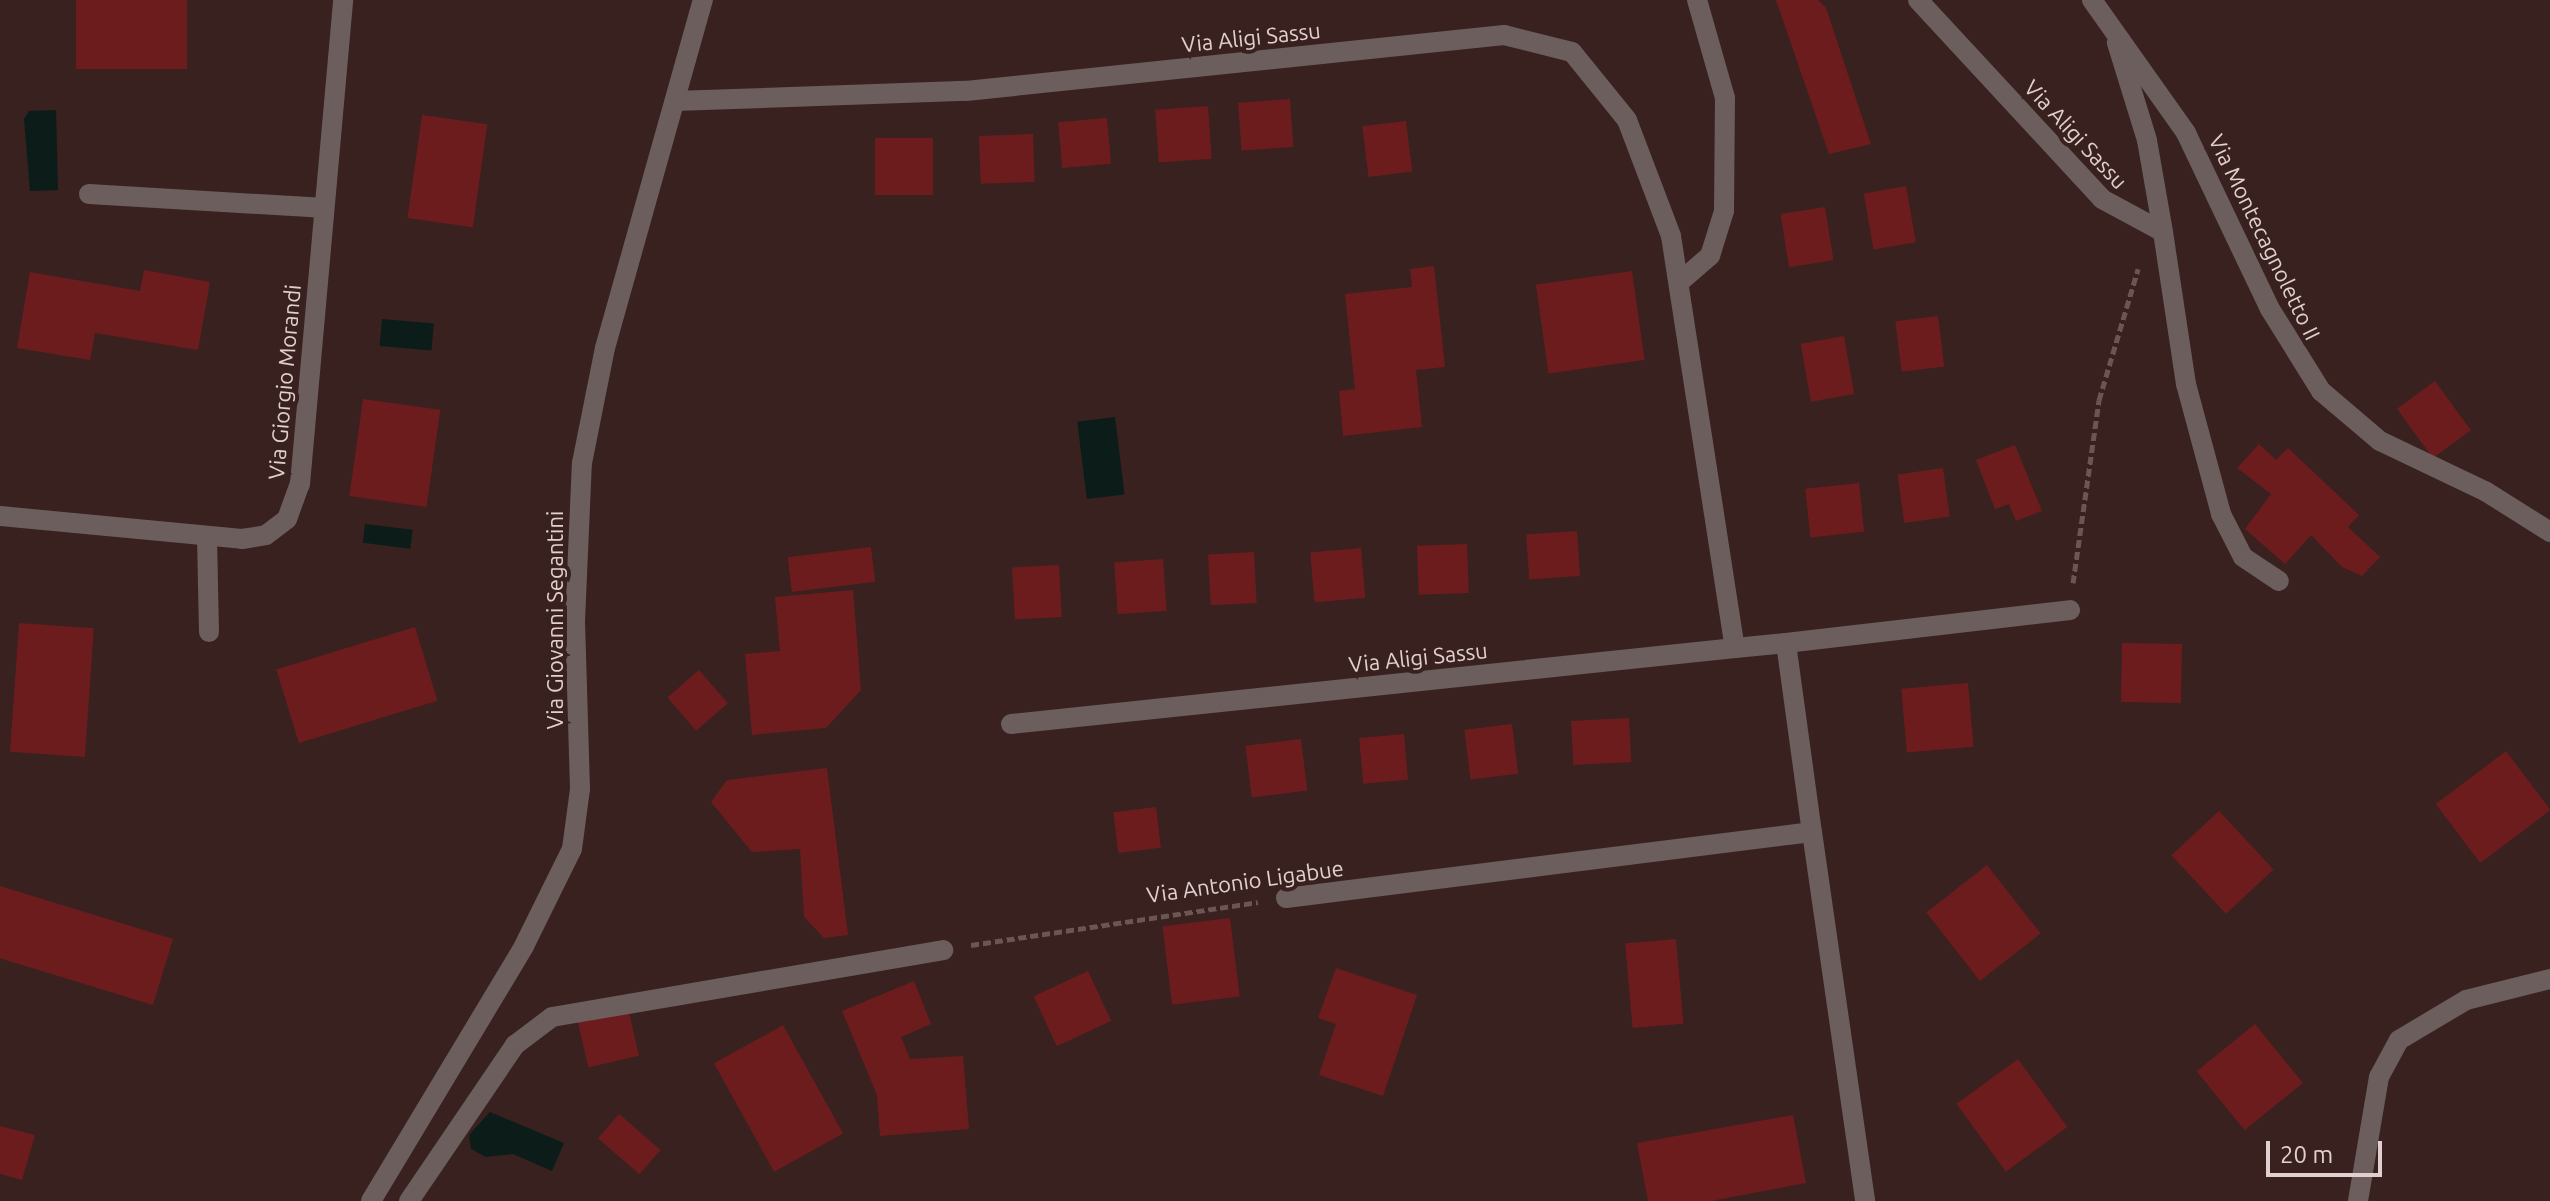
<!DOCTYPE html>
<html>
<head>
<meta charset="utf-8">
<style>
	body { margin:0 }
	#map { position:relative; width:2550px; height:1201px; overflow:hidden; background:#38211f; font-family:Ubuntu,sans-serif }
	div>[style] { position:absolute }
	.water>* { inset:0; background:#0c1c19; transform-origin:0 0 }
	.building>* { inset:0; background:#6d1c1d; transform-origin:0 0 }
	.path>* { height:5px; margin-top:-2.5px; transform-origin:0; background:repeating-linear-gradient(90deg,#6b5654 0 8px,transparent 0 12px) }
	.minor>* { height:20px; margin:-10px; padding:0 10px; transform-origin:10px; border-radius:10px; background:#6b5e5d }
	span { translate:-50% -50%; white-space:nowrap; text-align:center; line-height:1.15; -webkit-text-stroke:8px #38211f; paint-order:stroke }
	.street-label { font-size:22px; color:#e1d0cf }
	.scale { position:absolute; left:2266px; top:1141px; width:116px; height:36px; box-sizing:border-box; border:4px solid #e1d0cf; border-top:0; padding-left:10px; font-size:24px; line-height:28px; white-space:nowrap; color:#e1d0cf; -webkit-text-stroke:6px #38211f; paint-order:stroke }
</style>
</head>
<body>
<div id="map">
	<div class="water">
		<div style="clip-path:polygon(56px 110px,58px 190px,30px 191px,24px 119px,29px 111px)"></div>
		<div style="left:382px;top:319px;width:52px;height:27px;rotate:5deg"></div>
		<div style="left:1115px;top:417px;width:78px;height:38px;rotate:83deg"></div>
		<div style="left:365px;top:524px;width:48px;height:19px;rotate:7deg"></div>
		<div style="clip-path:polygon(490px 1112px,564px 1143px,552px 1171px,513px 1154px,486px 1157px,471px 1149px,469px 1135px)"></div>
	</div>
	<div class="building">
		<div style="left:76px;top:0;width:111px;height:69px"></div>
		<div style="clip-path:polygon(1776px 0,1818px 0,1826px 8px,1871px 144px,1829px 154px)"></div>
		<div style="left:1290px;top:99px;width:48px;height:52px;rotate:86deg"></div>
		<div style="left:1208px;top:106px;width:53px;height:53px;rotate:86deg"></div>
		<div style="left:422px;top:115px;width:66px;height:104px;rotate:8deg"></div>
		<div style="left:1107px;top:118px;width:46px;height:49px;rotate:85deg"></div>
		<div style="left:1406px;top:121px;width:51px;height:44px;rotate:83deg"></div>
		<div style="left:1033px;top:134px;width:48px;height:54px;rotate:88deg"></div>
		<div style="left:933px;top:138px;width:57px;height:58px;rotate:90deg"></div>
		<div style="left:1906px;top:186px;width:57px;height:43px;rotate:80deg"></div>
		<div style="left:1825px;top:207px;width:54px;height:45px;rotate:81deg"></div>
		<div style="clip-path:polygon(1434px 266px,1445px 367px,1416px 370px,1422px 427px,1343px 436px,1339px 391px,1355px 389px,1345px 294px,1412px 287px,1410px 269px)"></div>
		<div style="clip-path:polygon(144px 270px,210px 282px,198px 350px,95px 333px,90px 360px,17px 348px,30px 272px,140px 291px)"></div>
		<div style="left:1632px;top:271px;width:90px;height:97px;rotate:82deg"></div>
		<div style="left:1938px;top:316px;width:51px;height:43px;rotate:83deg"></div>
		<div style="left:1844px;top:336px;width:59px;height:44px;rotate:80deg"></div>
		<div style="left:2435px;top:381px;width:61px;height:47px;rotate:54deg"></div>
		<div style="left:363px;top:399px;width:78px;height:98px;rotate:8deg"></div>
		<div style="clip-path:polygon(2259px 444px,2276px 460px,2288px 448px,2359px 515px,2348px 527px,2380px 557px,2362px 576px,2342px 567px,2311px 535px,2285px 564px,2245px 529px,2271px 494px,2237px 468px)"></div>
		<div style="clip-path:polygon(2015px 445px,2042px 511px,2016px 521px,2009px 504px,1995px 509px,1976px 460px)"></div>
		<div style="left:1943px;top:468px;width:49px;height:46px;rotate:82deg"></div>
		<div style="left:1859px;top:483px;width:49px;height:54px;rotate:84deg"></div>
		<div style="left:1577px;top:531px;width:45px;height:51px;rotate:86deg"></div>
		<div style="left:1467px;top:544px;width:49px;height:50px;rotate:88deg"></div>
		<div style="left:871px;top:547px;width:35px;height:84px;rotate:83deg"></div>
		<div style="left:1361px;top:548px;width:50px;height:51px;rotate:85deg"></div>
		<div style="left:1254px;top:552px;width:51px;height:46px;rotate:87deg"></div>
		<div style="left:1163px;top:559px;width:52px;height:49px;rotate:86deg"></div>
		<div style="left:1059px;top:565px;width:52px;height:47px;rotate:87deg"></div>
		<div style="clip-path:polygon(853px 590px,861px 690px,826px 728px,752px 735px,745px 654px,780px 651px,775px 597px)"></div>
		<div style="left:19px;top:623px;width:75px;height:129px;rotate:4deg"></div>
		<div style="left:415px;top:627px;width:77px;height:145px;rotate:73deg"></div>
		<div style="left:2122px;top:643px;width:60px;height:59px;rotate:1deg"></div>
		<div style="left:699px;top:670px;width:44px;height:42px;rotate:49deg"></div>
		<div style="left:1968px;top:683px;width:64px;height:67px;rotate:85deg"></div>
		<div style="left:1629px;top:718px;width:44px;height:58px;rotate:87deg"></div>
		<div style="left:1512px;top:724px;width:50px;height:48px;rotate:83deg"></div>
		<div style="left:1404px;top:734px;width:46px;height:45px;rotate:85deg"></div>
		<div style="left:1301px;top:739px;width:52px;height:56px;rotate:83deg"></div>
		<div style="left:2506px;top:751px;width:74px;height:88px;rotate:53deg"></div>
		<div style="clip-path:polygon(827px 768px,848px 935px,824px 938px,804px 917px,800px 849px,752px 852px,711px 802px,727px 780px)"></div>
		<div style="left:1156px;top:807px;width:41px;height:43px;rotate:83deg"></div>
		<div style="left:2219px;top:811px;width:80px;height:65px;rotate:47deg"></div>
		<div style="left:1987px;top:865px;width:87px;height:77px;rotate:52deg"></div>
		<div style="left:0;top:886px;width:181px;height:69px;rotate:17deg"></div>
		<div style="left:1230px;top:918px;width:79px;height:68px;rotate:83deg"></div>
		<div style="left:1676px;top:939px;width:85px;height:51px;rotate:85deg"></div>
		<div style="clip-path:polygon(1336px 968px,1417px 995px,1383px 1096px,1319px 1075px,1336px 1024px,1318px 1018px)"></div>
		<div style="left:1088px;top:971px;width:55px;height:60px;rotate:65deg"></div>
		<div style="clip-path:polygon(914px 981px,931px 1024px,901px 1037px,910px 1059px,963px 1056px,969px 1129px,880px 1136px,877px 1095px,842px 1011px)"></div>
		<div style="left:628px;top:1008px;width:49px;height:52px;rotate:77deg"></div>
		<div style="left:2255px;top:1024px;width:76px;height:75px;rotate:51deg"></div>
		<div style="left:783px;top:1025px;width:124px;height:79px;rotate:61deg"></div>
		<div style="left:2018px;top:1059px;width:84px;height:76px;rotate:54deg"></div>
		<div style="left:619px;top:1114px;width:55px;height:32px;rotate:41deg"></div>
		<div style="clip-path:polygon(1793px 1115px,1806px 1183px,1711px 1201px,1648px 1201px,1637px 1143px)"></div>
		<div style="clip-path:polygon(0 1126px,35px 1135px,22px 1180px,0 1174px)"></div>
	</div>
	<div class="path">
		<div style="left:2073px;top:583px;width:185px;rotate:-81.9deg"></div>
		<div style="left:2099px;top:400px;width:137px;rotate:-73.4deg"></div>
		<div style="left:971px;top:945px;width:290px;rotate:-8.5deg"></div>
	</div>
	<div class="minor">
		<div style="left:1918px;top:0;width:271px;rotate:47.2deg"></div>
		<div style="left:2102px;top:199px;width:69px;rotate:28.4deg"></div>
		<div style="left:2163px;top:232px;width:93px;rotate:-99.9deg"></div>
		<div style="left:2147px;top:140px;width:102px;rotate:-107.2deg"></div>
		<div style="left:2092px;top:0;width:163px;rotate:54.7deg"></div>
		<div style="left:2186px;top:133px;width:195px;rotate:64.5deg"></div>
		<div style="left:2270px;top:309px;width:97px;rotate:58.1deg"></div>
		<div style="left:2321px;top:391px;width:77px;rotate:40.3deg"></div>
		<div style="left:2380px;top:441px;width:116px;rotate:25.5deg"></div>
		<div style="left:2485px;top:491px;width:77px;rotate:32.2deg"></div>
		<div style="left:675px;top:101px;width:291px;rotate:-2deg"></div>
		<div style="left:966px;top:91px;width:541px;rotate:-5.94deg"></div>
		<div style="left:1504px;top:35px;width:70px;rotate:14deg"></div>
		<div style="left:1572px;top:52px;width:87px;rotate:51deg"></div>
		<div style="left:1627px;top:120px;width:124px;rotate:69.2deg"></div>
		<div style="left:1671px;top:236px;width:417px;rotate:81.2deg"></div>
		<div style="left:1735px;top:648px;width:51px;rotate:-5.6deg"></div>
		<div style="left:1786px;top:643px;width:191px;rotate:82.2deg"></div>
		<div style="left:89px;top:194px;width:233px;rotate:3.4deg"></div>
		<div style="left:2163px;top:232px;width:154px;rotate:81.4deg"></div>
		<div style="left:2186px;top:384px;width:135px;rotate:74.9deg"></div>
		<div style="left:2221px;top:514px;width:48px;rotate:62.9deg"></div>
		<div style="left:2243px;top:557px;width:43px;rotate:33.7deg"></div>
		<div style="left:1682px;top:280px;width:37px;rotate:-41deg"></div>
		<div style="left:1710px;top:256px;width:47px;rotate:-72.7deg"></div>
		<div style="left:1724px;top:211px;width:113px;rotate:-89.5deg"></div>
		<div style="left:1725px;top:98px;width:102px;rotate:-105.9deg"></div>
		<div style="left:0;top:516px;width:243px;rotate:5.4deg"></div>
		<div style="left:242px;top:539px;width:24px;rotate:-9deg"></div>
		<div style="left:266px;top:535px;width:26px;rotate:-37deg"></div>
		<div style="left:287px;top:519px;width:37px;rotate:-70deg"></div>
		<div style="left:300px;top:484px;width:486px;rotate:-84.9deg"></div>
		<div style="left:207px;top:537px;width:95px;rotate:88.8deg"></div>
		<div style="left:1786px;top:643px;width:286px;rotate:-6.6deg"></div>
		<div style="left:1011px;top:724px;width:728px;rotate:-5.99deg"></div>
		<div style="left:1286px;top:898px;width:530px;rotate:-7.15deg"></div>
		<div style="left:1812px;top:832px;width:373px;rotate:81.8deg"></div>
		<div style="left:371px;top:1201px;width:297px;rotate:-59deg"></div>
		<div style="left:524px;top:946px;width:108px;rotate:-63.7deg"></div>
		<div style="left:572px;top:849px;width:61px;rotate:-82.4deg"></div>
		<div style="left:580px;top:789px;width:168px;rotate:-91.7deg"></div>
		<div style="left:575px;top:621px;width:158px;rotate:-87.5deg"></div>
		<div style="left:582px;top:463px;width:117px;rotate:-78.7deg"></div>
		<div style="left:605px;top:348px;width:362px;rotate:-74.3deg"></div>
		<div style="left:409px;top:1201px;width:189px;rotate:-55.8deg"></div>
		<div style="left:515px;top:1045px;width:46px;rotate:-37.1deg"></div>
		<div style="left:552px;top:1017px;width:397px;rotate:-9.7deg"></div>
		<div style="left:2358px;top:1201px;width:126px;rotate:-80.4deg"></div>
		<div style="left:2379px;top:1077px;width:42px;rotate:-61.6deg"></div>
		<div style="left:2399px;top:1040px;width:78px;rotate:-30.8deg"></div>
		<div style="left:2466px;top:1000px;width:87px;rotate:-14deg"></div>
	</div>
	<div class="street-label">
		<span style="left:1251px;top:37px;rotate:-6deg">Via Aligi Sassu</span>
		<span style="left:2076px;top:134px;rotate:47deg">Via Aligi Sassu</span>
		<span style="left:2265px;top:237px;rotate:64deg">Via Montecagnoletto II</span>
		<span style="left:284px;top:382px;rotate:-85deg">Via Giorgio Morandi</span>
		<span style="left:555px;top:620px;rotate:-90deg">Via Giovanni Segantini</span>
		<span style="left:1418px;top:657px;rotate:-6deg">Via Aligi Sassu</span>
		<span style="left:1245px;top:881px;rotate:-8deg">Via Antonio Ligabue</span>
	</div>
	<div class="scale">20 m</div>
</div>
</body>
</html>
